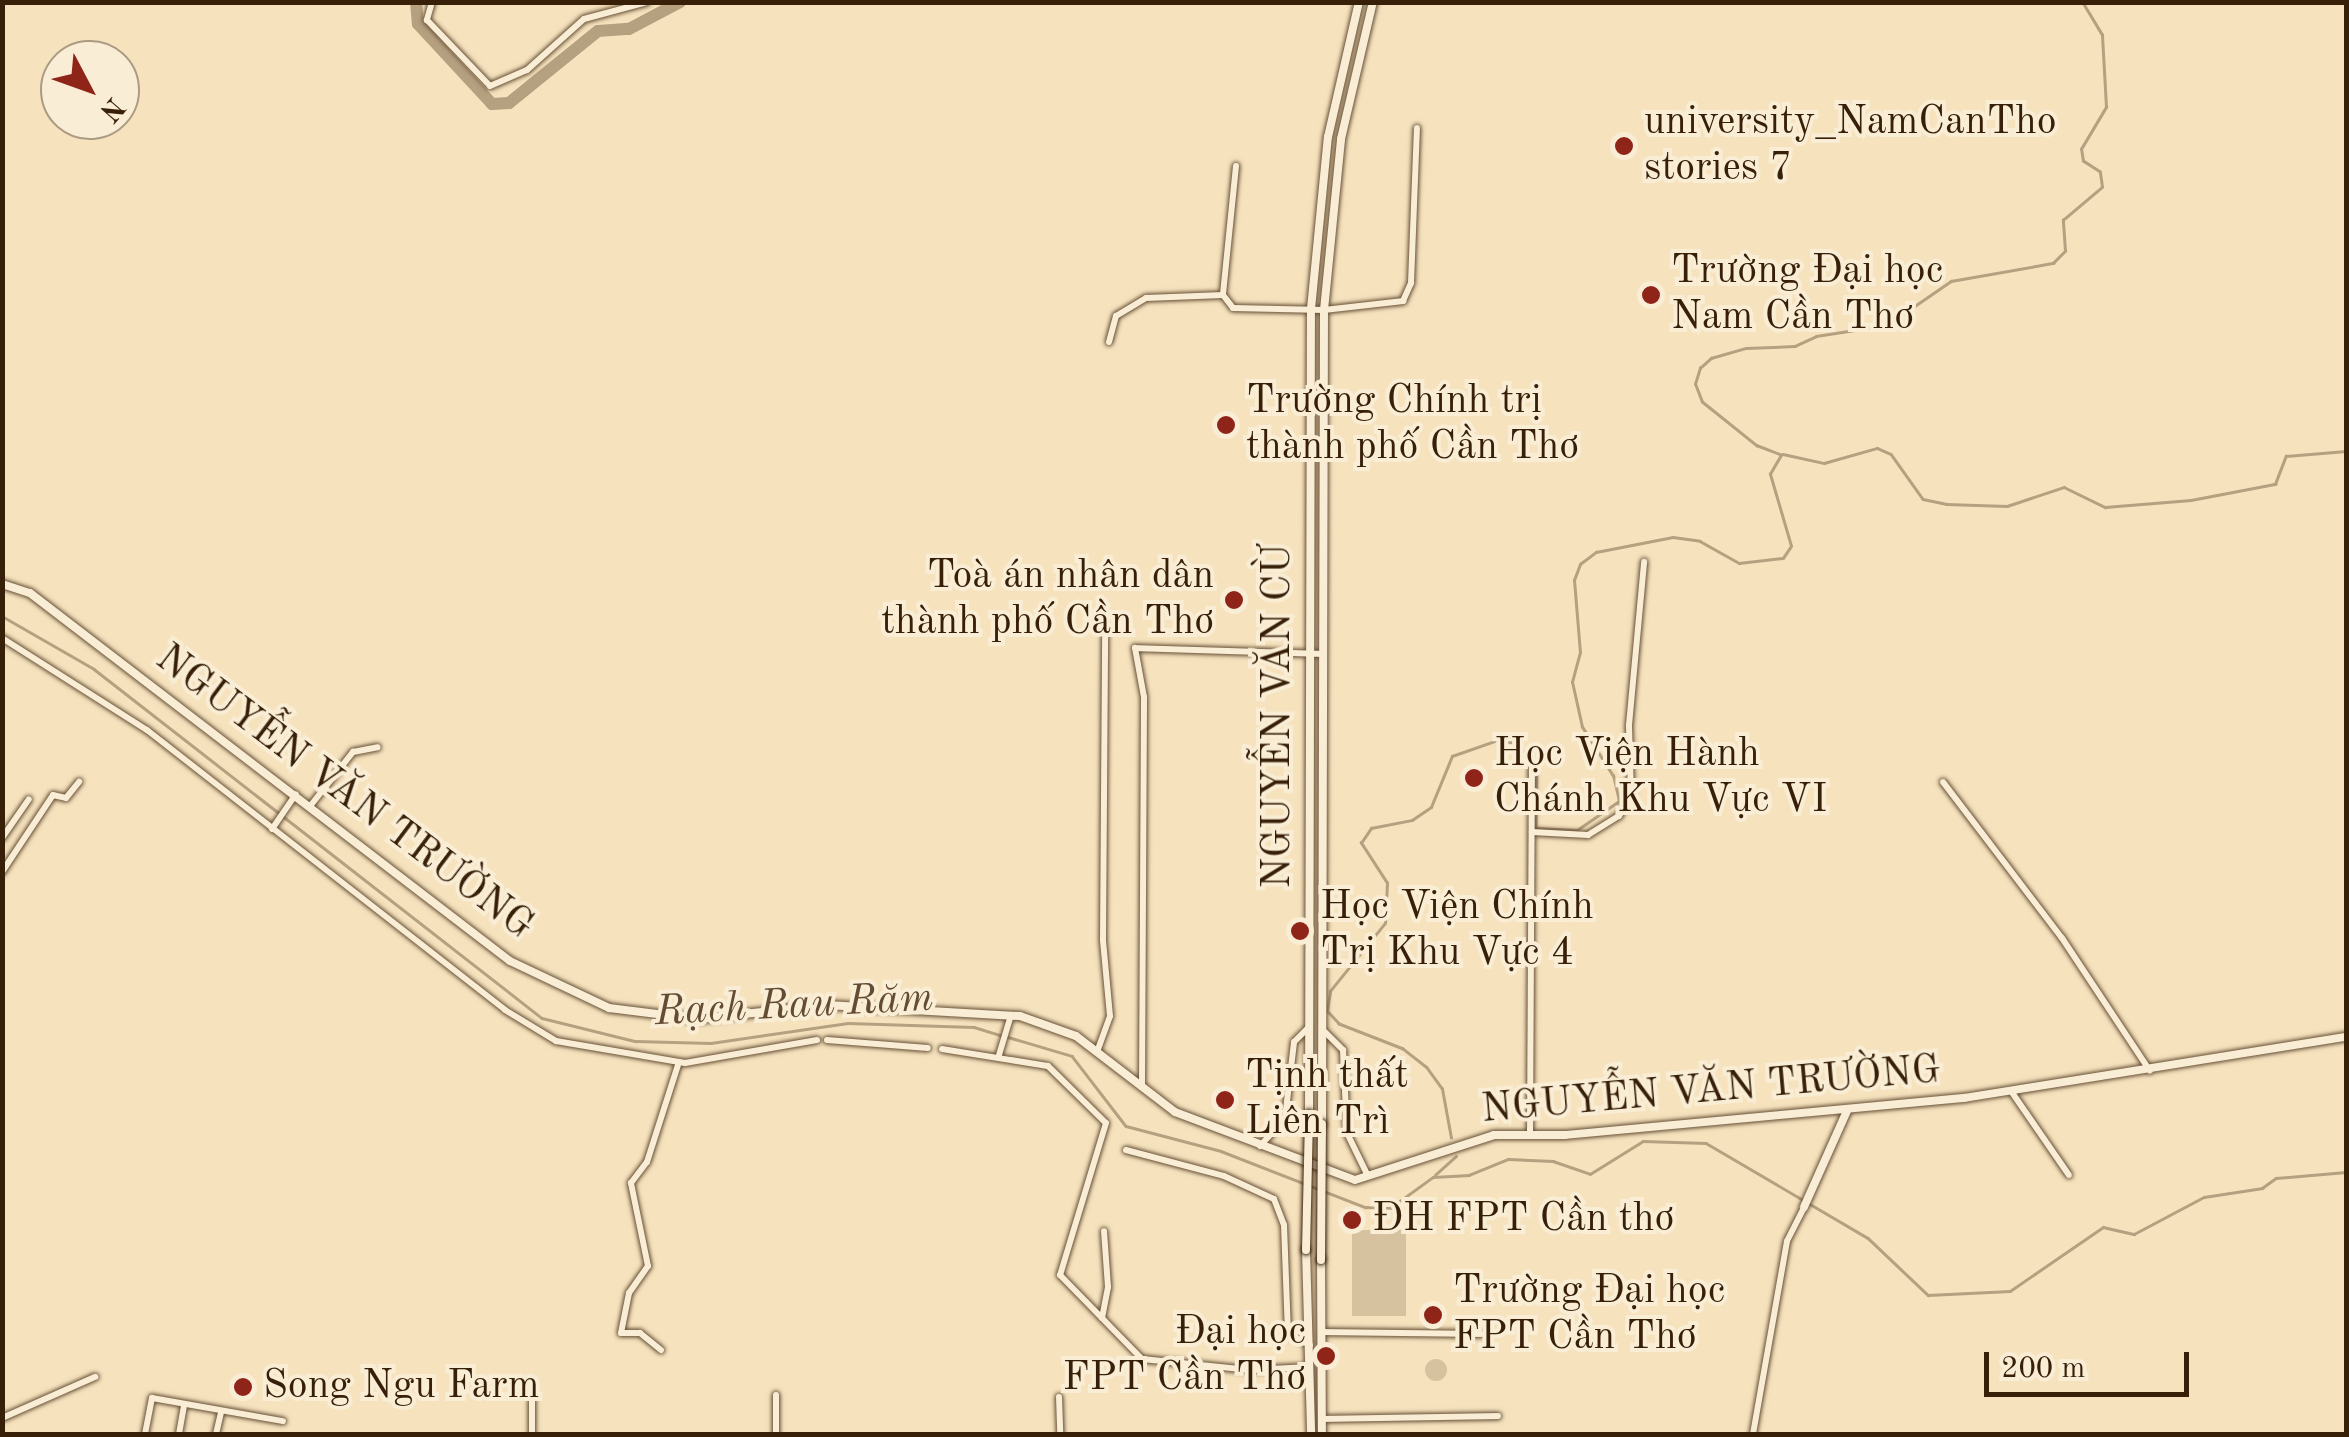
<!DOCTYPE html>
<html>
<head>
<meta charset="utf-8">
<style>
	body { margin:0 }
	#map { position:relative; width:2349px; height:1437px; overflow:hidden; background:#f6e3be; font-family:"Old Standard TT",serif }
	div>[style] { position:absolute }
	.green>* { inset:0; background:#d6c29f; transform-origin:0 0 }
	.round { border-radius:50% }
	.stream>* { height:2.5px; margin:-1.25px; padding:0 1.25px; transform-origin:1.25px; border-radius:1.25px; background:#b5a080 }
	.river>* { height:12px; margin:-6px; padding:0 6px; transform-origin:6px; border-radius:6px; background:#b5a080 }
	.roads { filter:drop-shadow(0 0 2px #675036) drop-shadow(0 0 2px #675036) }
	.street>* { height:6px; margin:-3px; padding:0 3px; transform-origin:3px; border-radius:3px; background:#f9edd5 }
	.secondary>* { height:8px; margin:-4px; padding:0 4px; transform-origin:4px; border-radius:4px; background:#f9edd5 }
	.bridges { filter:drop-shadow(0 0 2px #371f08) drop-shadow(0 0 2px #371f08) }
	.secondary-bridge>* { height:8px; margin:-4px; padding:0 4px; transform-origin:4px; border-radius:4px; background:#f9edd5 }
	.dots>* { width:28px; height:28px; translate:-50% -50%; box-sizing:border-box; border:5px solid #f9edd5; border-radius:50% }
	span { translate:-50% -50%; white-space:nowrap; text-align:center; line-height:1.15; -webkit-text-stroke:8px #f9edd5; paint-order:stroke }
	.poi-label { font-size:40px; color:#371f08 }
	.left { translate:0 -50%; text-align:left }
	.right { translate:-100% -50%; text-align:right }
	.street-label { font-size:40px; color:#371f08 }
	.water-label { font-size:42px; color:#634c32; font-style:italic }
	.frame { position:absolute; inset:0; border:5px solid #371f08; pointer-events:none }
	.north { position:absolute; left:40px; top:40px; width:100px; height:100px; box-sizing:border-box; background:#f9edd5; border:2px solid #ab9b83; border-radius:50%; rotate:131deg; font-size:28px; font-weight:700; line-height:40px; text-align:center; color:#371f08 }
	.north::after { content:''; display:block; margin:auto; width:35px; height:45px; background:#8f2418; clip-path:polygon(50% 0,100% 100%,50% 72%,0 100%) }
	.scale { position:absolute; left:1984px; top:1352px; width:205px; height:45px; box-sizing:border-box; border:5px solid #371f08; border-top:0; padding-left:12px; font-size:30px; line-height:35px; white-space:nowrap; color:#371f08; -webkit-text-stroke:8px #f9edd5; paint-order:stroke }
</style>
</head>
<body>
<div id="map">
	<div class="green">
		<div style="left:1352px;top:1230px;width:54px;height:86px"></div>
		<div class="round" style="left:1425px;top:1359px;width:22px;height:22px"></div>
	</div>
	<div class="stream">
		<div style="left:1783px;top:454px;width:42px;rotate:12.4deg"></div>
		<div style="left:1824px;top:463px;width:55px;rotate:-15.8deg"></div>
		<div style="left:1877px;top:448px;width:15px;rotate:23deg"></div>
		<div style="left:1891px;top:454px;width:55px;rotate:54.6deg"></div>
		<div style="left:1923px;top:499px;width:24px;rotate:12deg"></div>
		<div style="left:1946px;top:504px;width:61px;rotate:1.9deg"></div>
		<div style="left:2007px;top:506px;width:60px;rotate:-18.4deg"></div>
		<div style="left:2064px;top:487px;width:46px;rotate:26deg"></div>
		<div style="left:2105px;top:507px;width:86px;rotate:-4.7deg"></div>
		<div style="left:2191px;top:500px;width:86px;rotate:-10.8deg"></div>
		<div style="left:2275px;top:484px;width:30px;rotate:-69deg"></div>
		<div style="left:2286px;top:456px;width:60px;rotate:-4.8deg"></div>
		<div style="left:2px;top:616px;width:106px;rotate:29.9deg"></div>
		<div style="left:94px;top:669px;width:568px;rotate:37.92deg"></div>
		<div style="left:542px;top:1018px;width:96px;rotate:13.9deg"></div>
		<div style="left:635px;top:1041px;width:76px;rotate:1.5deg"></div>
		<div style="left:711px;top:1043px;width:138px;rotate:-8.3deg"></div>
		<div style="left:848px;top:1023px;width:126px;rotate:1.8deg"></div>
		<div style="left:974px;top:1027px;width:28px;rotate:17deg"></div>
		<div style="left:1008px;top:1037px;width:67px;rotate:16.5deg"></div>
		<div style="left:1072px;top:1056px;width:88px;rotate:52.4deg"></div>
		<div style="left:1126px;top:1126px;width:98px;rotate:14.7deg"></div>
		<div style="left:1221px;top:1151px;width:155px;rotate:21.3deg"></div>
		<div style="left:1365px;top:1207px;width:25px;rotate:2deg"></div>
		<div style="left:1390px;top:1208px;width:53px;rotate:-35.8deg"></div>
		<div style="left:1433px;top:1177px;width:36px;rotate:-3deg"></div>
		<div style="left:1469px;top:1175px;width:42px;rotate:-22.3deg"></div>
		<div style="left:1508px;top:1159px;width:45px;rotate:2.5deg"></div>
		<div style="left:1553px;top:1161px;width:39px;rotate:19deg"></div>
		<div style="left:1590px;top:1174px;width:62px;rotate:-31.9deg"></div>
		<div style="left:1643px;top:1141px;width:63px;rotate:1.8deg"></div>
		<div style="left:1706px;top:1143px;width:188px;rotate:30.4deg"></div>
		<div style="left:1868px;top:1238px;width:83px;rotate:43.5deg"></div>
		<div style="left:1928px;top:1295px;width:82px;rotate:-2.8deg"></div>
		<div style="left:2010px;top:1291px;width:113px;rotate:-34.5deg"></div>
		<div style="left:2103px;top:1227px;width:32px;rotate:13deg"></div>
		<div style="left:2134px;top:1234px;width:79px;rotate:-27.9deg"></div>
		<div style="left:2204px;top:1197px;width:59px;rotate:-8.8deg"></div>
		<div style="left:2262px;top:1188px;width:17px;rotate:-36deg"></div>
		<div style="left:2276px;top:1178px;width:70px;rotate:-4.9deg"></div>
		<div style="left:2346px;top:1103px;width:9px;rotate:90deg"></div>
		<div style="left:1451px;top:1138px;width:50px;rotate:-100.4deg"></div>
		<div style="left:1442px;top:1089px;width:26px;rotate:-126deg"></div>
		<div style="left:1427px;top:1068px;width:31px;rotate:-142deg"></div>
		<div style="left:1403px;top:1049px;width:69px;rotate:-158.7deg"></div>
		<div style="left:1339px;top:1024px;width:18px;rotate:-133deg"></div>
		<div style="left:1327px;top:1011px;width:20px;rotate:-81deg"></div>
		<div style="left:1330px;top:991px;width:87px;rotate:-51deg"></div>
		<div style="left:1385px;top:923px;width:40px;rotate:-87.1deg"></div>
		<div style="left:1387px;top:883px;width:48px;rotate:-123deg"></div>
		<div style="left:1361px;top:843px;width:18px;rotate:-56deg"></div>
		<div style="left:1371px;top:828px;width:42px;rotate:-11deg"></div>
		<div style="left:1412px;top:820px;width:23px;rotate:-34deg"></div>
		<div style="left:1431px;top:807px;width:55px;rotate:-67.6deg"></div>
		<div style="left:1452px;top:756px;width:49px;rotate:-19.2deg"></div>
		<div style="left:1498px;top:740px;width:19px;rotate:9deg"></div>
		<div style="left:1517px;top:743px;width:31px;rotate:50deg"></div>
		<div style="left:1537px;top:767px;width:61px;rotate:90.9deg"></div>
		<div style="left:1536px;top:828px;width:41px;rotate:2.8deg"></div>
		<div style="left:1577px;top:830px;width:51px;rotate:-34.6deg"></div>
		<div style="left:1619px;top:801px;width:26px;rotate:-103deg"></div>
		<div style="left:1613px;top:776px;width:58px;rotate:-122.3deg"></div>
		<div style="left:1582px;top:727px;width:46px;rotate:-102.5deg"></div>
		<div style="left:1572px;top:682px;width:30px;rotate:-75deg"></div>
		<div style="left:1580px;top:653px;width:73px;rotate:-94.7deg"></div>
		<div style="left:1574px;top:580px;width:17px;rotate:-69deg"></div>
		<div style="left:1580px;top:564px;width:20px;rotate:-37deg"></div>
		<div style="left:1596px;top:552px;width:78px;rotate:-11deg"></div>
		<div style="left:1673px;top:537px;width:27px;rotate:8deg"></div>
		<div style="left:1700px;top:541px;width:45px;rotate:29.4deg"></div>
		<div style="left:1739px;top:563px;width:44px;rotate:-6.5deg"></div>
		<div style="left:1783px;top:558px;width:14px;rotate:-56deg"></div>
		<div style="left:1791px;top:546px;width:75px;rotate:-106.3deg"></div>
		<div style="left:1770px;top:474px;width:22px;rotate:-60deg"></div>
		<div style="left:1781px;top:455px;width:26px;rotate:-159deg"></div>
		<div style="left:1757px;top:446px;width:70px;rotate:-141.3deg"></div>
		<div style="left:1702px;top:402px;width:19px;rotate:-111deg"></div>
		<div style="left:1695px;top:384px;width:17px;rotate:-73deg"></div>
		<div style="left:1700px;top:368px;width:15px;rotate:-42deg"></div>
		<div style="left:1711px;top:358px;width:36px;rotate:-16deg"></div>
		<div style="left:1746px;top:348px;width:49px;rotate:-2.3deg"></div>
		<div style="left:1795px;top:346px;width:23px;rotate:-25deg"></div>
		<div style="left:1816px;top:336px;width:72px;rotate:-8.8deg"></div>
		<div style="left:1887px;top:325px;width:78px;rotate:-34.5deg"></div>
		<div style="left:1951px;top:281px;width:104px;rotate:-10deg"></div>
		<div style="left:2053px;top:263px;width:17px;rotate:-45deg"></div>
		<div style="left:2065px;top:251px;width:31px;rotate:-94deg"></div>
		<div style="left:2063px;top:220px;width:51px;rotate:-40.2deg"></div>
		<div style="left:2102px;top:187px;width:15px;rotate:-98deg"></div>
		<div style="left:2100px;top:172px;width:20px;rotate:-147deg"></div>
		<div style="left:2083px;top:161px;width:12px;rotate:-99deg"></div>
		<div style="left:2081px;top:149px;width:49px;rotate:-59.2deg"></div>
		<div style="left:2106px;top:107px;width:72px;rotate:-93.2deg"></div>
		<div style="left:2102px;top:35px;width:39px;rotate:-121deg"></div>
		<div style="left:1435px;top:1175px;width:28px;rotate:-42deg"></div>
	</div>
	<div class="river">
		<div style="left:416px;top:2px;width:22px;rotate:85deg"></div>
		<div style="left:418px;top:24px;width:109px;rotate:47.2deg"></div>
		<div style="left:492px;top:104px;width:17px;rotate:-3deg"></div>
		<div style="left:509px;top:103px;width:114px;rotate:-39deg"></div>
		<div style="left:598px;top:31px;width:31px;rotate:-4deg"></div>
		<div style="left:629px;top:29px;width:58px;rotate:-27.9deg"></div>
	</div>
	<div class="roads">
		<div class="street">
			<div style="left:432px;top:2px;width:19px;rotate:106deg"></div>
			<div style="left:427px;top:20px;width:91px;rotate:46.3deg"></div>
			<div style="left:490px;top:86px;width:40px;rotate:-23.4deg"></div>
			<div style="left:527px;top:70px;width:76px;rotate:-41.8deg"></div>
			<div style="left:584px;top:19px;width:65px;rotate:-15.1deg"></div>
			<div style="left:1236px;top:166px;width:130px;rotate:95.8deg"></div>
			<div style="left:1223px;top:295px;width:16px;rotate:52deg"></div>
			<div style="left:1233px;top:308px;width:91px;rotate:1.3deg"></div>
			<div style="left:1324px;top:310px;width:80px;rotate:-6.5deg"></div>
			<div style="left:1403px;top:301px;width:20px;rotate:-66deg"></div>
			<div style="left:1411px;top:283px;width:155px;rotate:-87.8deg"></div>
			<div style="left:1109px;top:342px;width:27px;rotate:-75deg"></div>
			<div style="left:1116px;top:316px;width:35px;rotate:-31deg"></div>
			<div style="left:1146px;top:298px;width:77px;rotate:-2.2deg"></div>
			<div style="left:2px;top:638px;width:172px;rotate:32.4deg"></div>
			<div style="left:147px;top:730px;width:454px;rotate:38deg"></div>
			<div style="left:505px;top:1010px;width:60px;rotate:31.3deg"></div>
			<div style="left:556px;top:1041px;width:131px;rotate:9.7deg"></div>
			<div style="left:685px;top:1063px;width:134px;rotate:-9.9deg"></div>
			<div style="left:1943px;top:782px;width:196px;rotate:52.7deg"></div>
			<div style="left:2062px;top:938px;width:159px;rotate:56.5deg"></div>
			<div style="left:311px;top:805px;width:68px;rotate:-51.6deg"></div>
			<div style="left:353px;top:752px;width:25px;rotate:-11deg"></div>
			<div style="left:272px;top:829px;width:42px;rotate:-55.6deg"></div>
			<div style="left:1532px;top:832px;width:56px;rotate:3.1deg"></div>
			<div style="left:1588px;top:835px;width:36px;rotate:-32deg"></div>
			<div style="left:1619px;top:816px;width:25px;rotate:-61deg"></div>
			<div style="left:1631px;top:794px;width:69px;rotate:-91.7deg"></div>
			<div style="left:1629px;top:725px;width:164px;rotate:-84.7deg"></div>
			<div style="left:2px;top:838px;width:47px;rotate:-55.3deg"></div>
			<div style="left:2px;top:872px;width:92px;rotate:-56.5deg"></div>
			<div style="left:53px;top:795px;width:13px;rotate:13deg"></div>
			<div style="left:66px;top:798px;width:21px;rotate:-51deg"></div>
			<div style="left:1322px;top:1029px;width:30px;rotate:45deg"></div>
			<div style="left:1343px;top:1050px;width:83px;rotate:87.2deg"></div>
			<div style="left:1347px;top:1133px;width:48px;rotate:64deg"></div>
			<div style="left:827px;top:1040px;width:101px;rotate:4.5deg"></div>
			<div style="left:942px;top:1049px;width:107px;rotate:9.1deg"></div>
			<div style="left:1048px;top:1066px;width:81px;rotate:44.5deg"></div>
			<div style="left:1106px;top:1123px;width:159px;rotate:106.8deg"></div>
			<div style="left:1060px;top:1275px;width:117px;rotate:45.7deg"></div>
			<div style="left:1142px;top:1359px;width:110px;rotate:5.8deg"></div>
			<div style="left:1251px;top:1370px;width:59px;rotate:-2.9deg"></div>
			<div style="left:1097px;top:1052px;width:38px;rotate:-70deg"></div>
			<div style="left:1110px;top:1016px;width:76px;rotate:-95.3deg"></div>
			<div style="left:1103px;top:940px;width:314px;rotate:-89.6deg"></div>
			<div style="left:999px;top:1055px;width:42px;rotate:-73.3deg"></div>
			<div style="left:1142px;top:1085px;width:388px;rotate:-89.7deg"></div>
			<div style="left:1144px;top:697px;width:50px;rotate:-100.4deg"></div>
			<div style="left:1135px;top:648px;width:186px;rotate:1.8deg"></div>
			<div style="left:2011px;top:1091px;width:102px;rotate:55.4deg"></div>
			<div style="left:1530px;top:1135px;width:368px;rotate:-89.7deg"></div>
			<div style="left:1260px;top:1146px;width:38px;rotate:-48deg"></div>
			<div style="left:1285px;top:1118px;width:77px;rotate:-83.2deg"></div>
			<div style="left:1294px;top:1042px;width:21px;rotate:-45deg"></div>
			<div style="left:1126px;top:1150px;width:101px;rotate:14.9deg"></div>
			<div style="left:1224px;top:1176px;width:55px;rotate:24.7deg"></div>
			<div style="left:1274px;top:1199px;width:28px;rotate:69deg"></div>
			<div style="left:1284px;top:1225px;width:108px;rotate:87.9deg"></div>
			<div style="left:1288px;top:1333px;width:25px;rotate:29deg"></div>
			<div style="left:1102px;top:1318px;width:32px;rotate:-79deg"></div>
			<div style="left:1108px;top:1287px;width:56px;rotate:-94.1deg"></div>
			<div style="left:1322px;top:1332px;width:159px;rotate:0.7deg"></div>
			<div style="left:661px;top:1350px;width:27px;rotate:-141deg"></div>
			<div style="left:640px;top:1333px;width:19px;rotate:180deg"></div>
			<div style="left:621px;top:1333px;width:41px;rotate:-78.7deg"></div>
			<div style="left:629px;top:1293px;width:33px;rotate:-55deg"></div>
			<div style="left:648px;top:1266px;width:85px;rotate:-101.6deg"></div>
			<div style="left:631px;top:1183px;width:26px;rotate:-53deg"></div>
			<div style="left:647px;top:1162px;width:105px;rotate:-72.3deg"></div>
			<div style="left:1059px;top:1397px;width:37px;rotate:88deg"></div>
			<div style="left:2px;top:1418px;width:102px;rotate:-23.8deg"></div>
			<div style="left:1322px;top:1419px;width:176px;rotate:-1deg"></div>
			<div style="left:145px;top:1434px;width:37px;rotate:-79deg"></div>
			<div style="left:152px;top:1398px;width:133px;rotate:10deg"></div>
			<div style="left:179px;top:1434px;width:29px;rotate:-80deg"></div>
			<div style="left:216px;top:1434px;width:22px;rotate:-77deg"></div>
			<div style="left:532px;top:1434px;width:35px;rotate:-90deg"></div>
			<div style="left:776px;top:1434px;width:39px;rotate:-90deg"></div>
			<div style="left:1753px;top:1434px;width:196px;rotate:-80deg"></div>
			<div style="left:1787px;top:1241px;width:38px;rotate:-63deg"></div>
		</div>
		<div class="secondary">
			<div style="left:2px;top:584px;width:29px;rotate:18deg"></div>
			<div style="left:30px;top:593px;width:605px;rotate:37.48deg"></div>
			<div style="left:510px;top:961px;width:110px;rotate:25.4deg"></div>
			<div style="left:609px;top:1008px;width:89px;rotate:7.1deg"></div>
			<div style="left:697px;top:1019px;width:131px;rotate:-6.1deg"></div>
			<div style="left:827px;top:1005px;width:193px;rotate:3.3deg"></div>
			<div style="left:1020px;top:1016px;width:59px;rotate:19.7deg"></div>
			<div style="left:1076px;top:1036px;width:125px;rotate:37.5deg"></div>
			<div style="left:1175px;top:1112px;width:192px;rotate:20.7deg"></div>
			<div style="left:1355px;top:1180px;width:146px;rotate:-17.9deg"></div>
			<div style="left:1494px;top:1135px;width:71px"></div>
			<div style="left:1565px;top:1135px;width:401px;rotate:-5.3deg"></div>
			<div style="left:1964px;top:1098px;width:387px;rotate:-9.1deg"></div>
			<div style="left:1309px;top:1114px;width:805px;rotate:-89.86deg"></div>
			<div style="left:1311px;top:309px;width:173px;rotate:-84.4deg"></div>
			<div style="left:1328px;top:137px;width:139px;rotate:-77.1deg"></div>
			<div style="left:1322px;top:1124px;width:814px;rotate:-89.86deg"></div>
			<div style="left:1324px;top:310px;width:172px;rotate:-84.3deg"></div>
			<div style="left:1341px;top:139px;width:141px;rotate:-76.9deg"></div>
			<div style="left:1804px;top:1207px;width:105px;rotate:-65.9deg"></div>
			<div style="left:1306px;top:1250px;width:184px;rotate:88.4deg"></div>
			<div style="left:1321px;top:1260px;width:174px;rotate:89.7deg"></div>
		</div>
	</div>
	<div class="bridges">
		<div class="secondary-bridge">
			<div style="left:1306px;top:1250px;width:136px;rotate:-88.7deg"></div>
			<div style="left:1321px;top:1260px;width:136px;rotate:-89.6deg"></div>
		</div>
	</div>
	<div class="dots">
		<div style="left:1624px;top:146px;background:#8f2418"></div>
		<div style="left:1651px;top:295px;background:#8f2418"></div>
		<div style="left:1226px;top:425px;background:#8f2418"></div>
		<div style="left:1234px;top:600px;background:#8f2418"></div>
		<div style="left:1474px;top:778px;background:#8f2418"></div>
		<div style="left:1300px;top:931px;background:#8f2418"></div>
		<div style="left:1225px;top:1100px;background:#8f2418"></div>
		<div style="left:1352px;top:1220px;background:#8f2418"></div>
		<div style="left:1433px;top:1315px;background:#8f2418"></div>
		<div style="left:1326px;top:1356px;background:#8f2418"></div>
		<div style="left:243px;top:1387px;background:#8f2418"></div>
	</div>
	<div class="poi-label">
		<span class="left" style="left:1644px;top:146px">university_NamCanTho<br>stories 7</span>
		<span class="left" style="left:1671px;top:295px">Trường Đại học<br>Nam Cần Thơ</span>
		<span class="left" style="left:1246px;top:425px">Trường Chính trị<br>thành phố Cần Thơ</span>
		<span class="right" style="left:1214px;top:600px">Toà án nhân dân<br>thành phố Cần Thơ</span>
		<span class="left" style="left:1494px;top:778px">Học Viện Hành<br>Chánh Khu Vực VI</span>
		<span class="left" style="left:1320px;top:931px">Học Viện Chính<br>Trị Khu Vực 4</span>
		<span class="left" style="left:1245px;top:1100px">Tịnh thất<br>Liên Trì</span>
		<span class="left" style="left:1372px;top:1220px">ĐH FPT Cần thơ</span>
		<span class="left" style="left:1453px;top:1315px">Trường Đại học<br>FPT Cần Thơ</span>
		<span class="right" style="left:1306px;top:1356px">Đại học<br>FPT Cần Thơ</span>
		<span class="left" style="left:263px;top:1387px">Song Ngu Farm</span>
	</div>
	<div class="street-label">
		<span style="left:1279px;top:716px;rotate:-90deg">NGUYỄN VĂN CỪ</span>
		<span style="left:344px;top:793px;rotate:37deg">NGUYỄN VĂN TRƯỜNG</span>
		<span style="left:1711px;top:1091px;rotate:-5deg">NGUYỄN VĂN TRƯỜNG</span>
	</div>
	<div class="water-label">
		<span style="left:794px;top:1006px;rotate:-3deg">Rạch Rau Răm</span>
	</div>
	<div class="frame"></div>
	<div class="north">N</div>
	<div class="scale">200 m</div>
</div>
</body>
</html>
